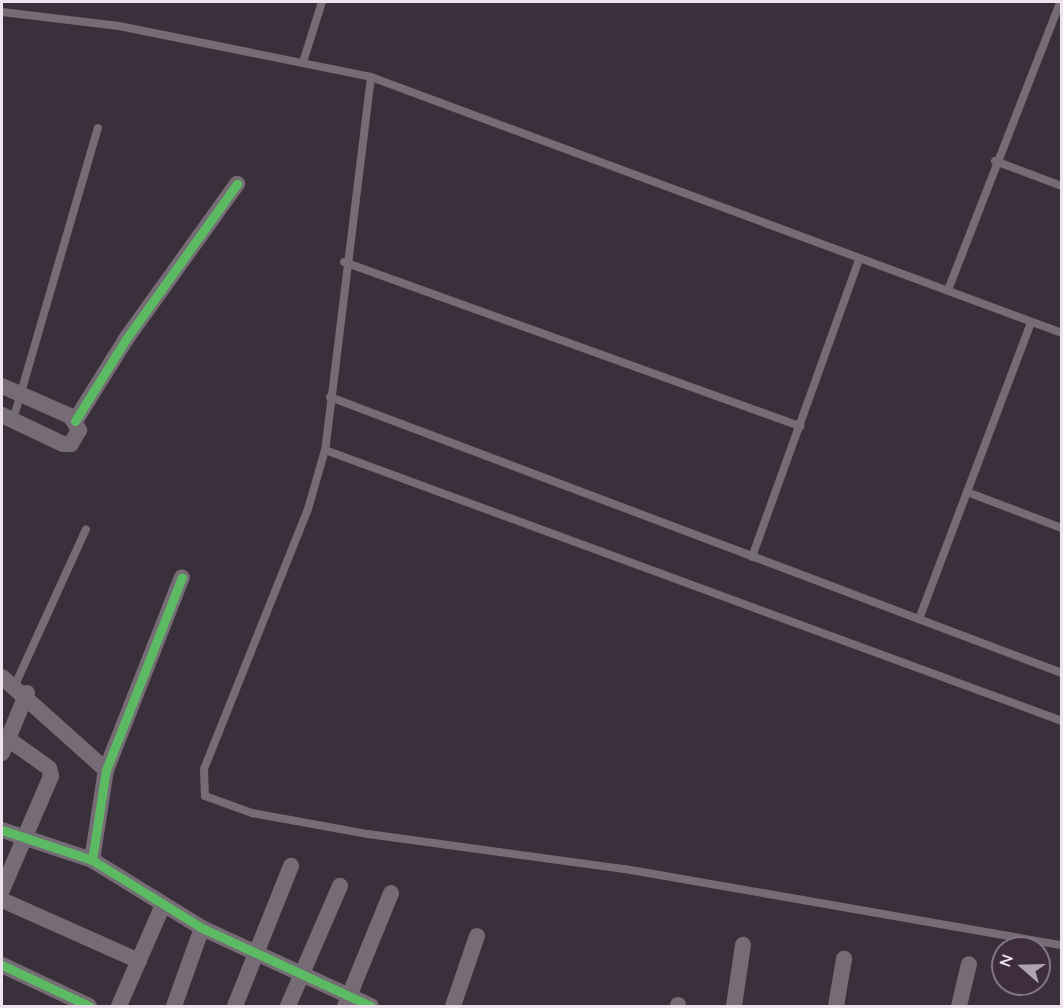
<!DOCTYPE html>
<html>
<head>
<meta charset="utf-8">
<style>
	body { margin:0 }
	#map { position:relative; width:1063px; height:1008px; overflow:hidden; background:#3a303b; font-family:Quicksand,sans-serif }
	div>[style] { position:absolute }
	.service>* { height:8px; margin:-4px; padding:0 4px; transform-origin:4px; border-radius:4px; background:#756c75 }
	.minor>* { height:16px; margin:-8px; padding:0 8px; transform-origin:8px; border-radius:8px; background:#756c75 }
	.cycleway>* { height:9px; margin:-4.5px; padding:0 4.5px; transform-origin:4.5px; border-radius:4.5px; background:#5cba63 }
	span { translate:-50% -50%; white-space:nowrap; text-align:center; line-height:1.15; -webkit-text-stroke:5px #3e2c3f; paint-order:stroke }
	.frame { position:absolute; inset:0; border:3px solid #eee3ee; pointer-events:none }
	.north { position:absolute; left:991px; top:936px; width:60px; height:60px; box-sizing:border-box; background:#3e2c3f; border:2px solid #847585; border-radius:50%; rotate:290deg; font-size:16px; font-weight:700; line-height:24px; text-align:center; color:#eee3ee }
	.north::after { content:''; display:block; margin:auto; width:21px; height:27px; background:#afa4af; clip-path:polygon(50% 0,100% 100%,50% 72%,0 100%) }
</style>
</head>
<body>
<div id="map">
	<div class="service">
		<div style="left:2px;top:12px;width:118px;rotate:6.8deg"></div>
		<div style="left:119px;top:26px;width:257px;rotate:11.4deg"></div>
		<div style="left:371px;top:77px;width:737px;rotate:20.33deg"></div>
		<div style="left:304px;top:59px;width:60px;rotate:-72.5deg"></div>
		<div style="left:371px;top:77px;width:376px;rotate:97deg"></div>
		<div style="left:325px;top:450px;width:61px;rotate:106.1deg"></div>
		<div style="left:308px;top:509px;width:280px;rotate:111.8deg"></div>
		<div style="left:204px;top:769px;width:27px;rotate:88deg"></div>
		<div style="left:205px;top:796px;width:50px;rotate:19.9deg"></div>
		<div style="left:252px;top:813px;width:118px;rotate:10.3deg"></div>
		<div style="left:368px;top:834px;width:259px;rotate:7.8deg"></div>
		<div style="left:625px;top:869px;width:444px;rotate:9.9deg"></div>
		<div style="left:995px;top:161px;width:72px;rotate:20.5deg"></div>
		<div style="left:344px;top:262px;width:485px;rotate:19.8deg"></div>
		<div style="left:948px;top:290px;width:309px;rotate:-68.7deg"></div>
		<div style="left:330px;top:397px;width:782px;rotate:20.66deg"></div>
		<div style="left:13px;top:420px;width:304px;rotate:-73.8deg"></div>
		<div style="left:325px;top:450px;width:785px;rotate:20.19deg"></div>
		<div style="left:967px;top:492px;width:102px;rotate:20.8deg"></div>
		<div style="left:752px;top:557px;width:317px;rotate:-70.2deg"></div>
		<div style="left:919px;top:619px;width:317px;rotate:-69.3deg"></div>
		<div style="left:15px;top:685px;width:171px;rotate:-65.5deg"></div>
	</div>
	<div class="minor">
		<div style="left:2px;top:386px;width:74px;rotate:23.8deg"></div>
		<div style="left:70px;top:416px;width:17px;rotate:57deg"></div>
		<div style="left:79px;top:430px;width:16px;rotate:120deg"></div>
		<div style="left:71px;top:444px;width:8px;rotate:180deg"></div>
		<div style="left:63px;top:444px;width:68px;rotate:-154.6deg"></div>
		<div style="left:75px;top:421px;width:97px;rotate:-58.1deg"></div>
		<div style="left:126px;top:339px;width:191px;rotate:-54.4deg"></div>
		<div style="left:2px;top:677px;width:140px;rotate:41.8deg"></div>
		<div style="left:2px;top:753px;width:65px;rotate:-67.4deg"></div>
		<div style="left:2px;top:830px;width:95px;rotate:18.4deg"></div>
		<div style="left:92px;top:860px;width:129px;rotate:31.7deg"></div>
		<div style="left:202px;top:928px;width:186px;rotate:24.8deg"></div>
		<div style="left:92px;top:860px;width:91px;rotate:-81.2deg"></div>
		<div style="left:106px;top:770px;width:207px;rotate:-68.5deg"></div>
		<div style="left:2px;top:890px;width:124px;rotate:-66.7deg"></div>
		<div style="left:51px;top:776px;width:8px;rotate:-104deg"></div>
		<div style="left:49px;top:768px;width:50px;rotate:-144.7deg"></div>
		<div style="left:2px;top:900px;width:150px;rotate:24deg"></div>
		<div style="left:2px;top:965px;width:96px;rotate:25.2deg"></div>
		<div style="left:119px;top:1006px;width:108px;rotate:-66.5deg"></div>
		<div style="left:174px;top:1006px;width:83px;rotate:-70.3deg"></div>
		<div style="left:235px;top:1006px;width:151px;rotate:-68.2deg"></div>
		<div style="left:288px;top:1006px;width:131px;rotate:-66.6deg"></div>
		<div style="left:345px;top:1006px;width:122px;rotate:-67.8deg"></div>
		<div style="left:453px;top:1006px;width:74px;rotate:-71.1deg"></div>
		<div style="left:678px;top:1006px;width:1px;rotate:-90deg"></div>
		<div style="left:734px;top:1006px;width:62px;rotate:-81.6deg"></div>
		<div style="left:836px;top:1006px;width:48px;rotate:-80.3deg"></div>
		<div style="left:959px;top:1006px;width:43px;rotate:-76.6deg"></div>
	</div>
	<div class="cycleway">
		<div style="left:75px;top:421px;width:97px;rotate:-58.1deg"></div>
		<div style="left:126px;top:339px;width:191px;rotate:-54.4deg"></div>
		<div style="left:2px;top:830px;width:95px;rotate:18.4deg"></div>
		<div style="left:92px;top:860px;width:129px;rotate:31.7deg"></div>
		<div style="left:202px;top:928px;width:186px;rotate:24.8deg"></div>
		<div style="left:92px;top:860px;width:91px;rotate:-81.2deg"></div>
		<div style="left:106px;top:770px;width:207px;rotate:-68.5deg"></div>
		<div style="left:2px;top:965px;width:96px;rotate:25.2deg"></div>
	</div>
	<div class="frame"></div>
	<div class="north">N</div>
</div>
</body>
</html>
